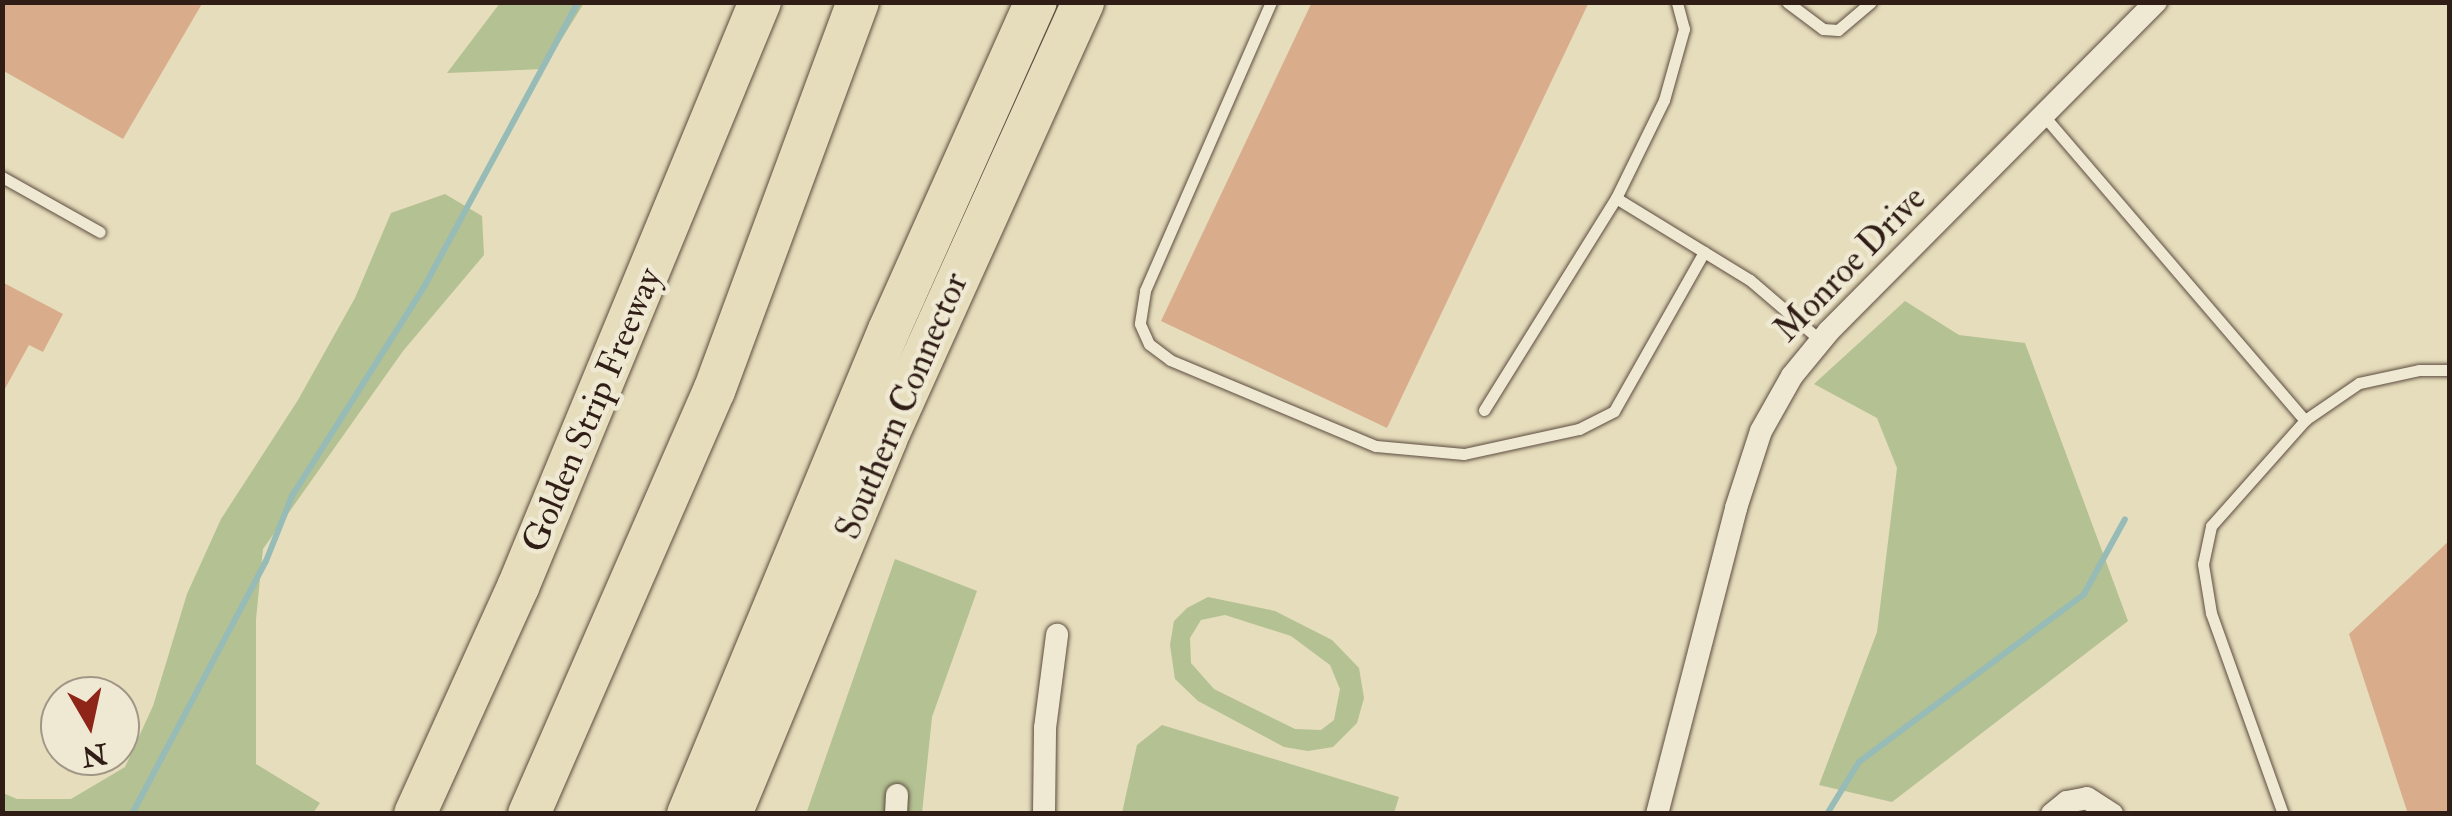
<!DOCTYPE html>
<html>
<head>
<meta charset="utf-8">
<style>
	body { margin:0 }
	#map { position:relative; width:2452px; height:816px; overflow:hidden; background:#e6ddbc; font-family:"IM FELL Double Pica",serif }
	div>[style] { position:absolute }
	.green>* { inset:0; background:#b4c192 }
	.stream>* { height:6px; margin:-3px; padding:0 3px; transform-origin:3px; border-radius:3px; background:#97bbb6 }
	.building>* { inset:0; background:#d9ad8c }
	.roads { filter:drop-shadow(0 0 2px #5d4d40) drop-shadow(0 0 2px #5d4d40) }
	.lane>* { height:11px; margin:-5.5px; padding:0 5.5px; transform-origin:5.5px; border-radius:5.5px; background:#efe9d3 }
	.street>* { height:22px; margin:-11px; padding:0 11px; transform-origin:11px; border-radius:11px; background:#efe9d3 }
	.highway>* { height:42px; margin:-21px; padding:0 21px; transform-origin:21px; border-radius:21px; background:#e6ddbc }
	span { translate:-50% -50%; white-space:nowrap; text-align:center; line-height:1.15; -webkit-text-stroke:9px #efe9d3; paint-order:stroke }
	.street-label { font-size:35px; color:#2f1d16 }
	.frame { position:absolute; inset:0; border:5px solid #2f1d16; pointer-events:none }
	.north { position:absolute; left:40px; top:676px; width:100px; height:100px; box-sizing:border-box; background:#efe9d3; border:2px solid #a29787; border-radius:50%; rotate:171deg; font-size:28px; font-weight:700; line-height:40px; text-align:center; color:#2f1d16 }
	.north::after { content:''; display:block; margin:auto; width:35px; height:45px; background:#8f2418; clip-path:polygon(50% 0,100% 100%,50% 72%,0 100%) }
</style>
</head>
<body>
<div id="map">
	<div class="green">
		<div style="clip-path:polygon(500px 3px,584px 3px,543px 69px,447px 73px)"></div>
		<div style="clip-path:polygon(445px 194px,482px 216px,484px 255px,403px 351px,263px 549px,256px 619px,256px 764px,320px 803px,313px 813px,3px 813px,3px 793px,17px 799px,71px 799px,125px 767px,153px 706px,187px 594px,221px 519px,298px 400px,355px 298px,391px 213px)"></div>
		<div style="clip-path:polygon(1905px 301px,1959px 335px,2025px 343px,2128px 621px,1892px 802px,1819px 785px,1877px 632px,1897px 468px,1877px 418px,1814px 384px)"></div>
		<div style="clip-path:polygon(895px 559px,977px 591px,932px 717px,922px 813px,806px 814px)"></div>
		<div style="clip-path:polygon(evenodd,1208px 597px,1275px 611px,1332px 640px,1359px 668px,1364px 698px,1357px 723px,1333px 747px,1308px 751px,1284px 747px,1198px 701px,1175px 679px,1170px 645px,1174px 621px,1187px 608px,1208px 597px,1225px 615px,1291px 636px,1330px 665px,1340px 689px,1334px 720px,1321px 730px,1295px 729px,1214px 689px,1191px 663px,1190px 638px,1201px 620px,1225px 615px)"></div>
		<div style="clip-path:polygon(1162px 725px,1399px 797px,1394px 813px,1122px 813px,1137px 745px)"></div>
	</div>
	<div class="stream">
		<div style="left:132px;top:814px;width:286px;rotate:-62.1deg"></div>
		<div style="left:266px;top:561px;width:70px;rotate:-68.2deg"></div>
		<div style="left:292px;top:496px;width:247px;rotate:-57.7deg"></div>
		<div style="left:424px;top:287px;width:324px;rotate:-61.6deg"></div>
		<div style="left:1827px;top:814px;width:61px;rotate:-58.4deg"></div>
		<div style="left:1859px;top:762px;width:281px;rotate:-36.7deg"></div>
		<div style="left:2084px;top:594px;width:85px;rotate:-61.3deg"></div>
	</div>
	<div class="building">
		<div style="clip-path:polygon(2px 2px,203px 2px,123px 139px,2px 70px)"></div>
		<div style="clip-path:polygon(1312px 2px,1589px 2px,1387px 428px,1161px 321px)"></div>
		<div style="clip-path:polygon(2px 282px,63px 314px,43px 352px,29px 345px,2px 394px)"></div>
		<div style="clip-path:polygon(2450px 540px,2450px 814px,2408px 814px,2349px 634px)"></div>
	</div>
	<div class="roads">
		<div class="lane">
			<div style="left:1271px;top:2px;width:315px;rotate:113.6deg"></div>
			<div style="left:1145px;top:291px;width:33px;rotate:99deg"></div>
			<div style="left:1140px;top:324px;width:22px;rotate:66deg"></div>
			<div style="left:1149px;top:344px;width:26px;rotate:37deg"></div>
			<div style="left:1170px;top:360px;width:223px;rotate:22.7deg"></div>
			<div style="left:1376px;top:446px;width:88px;rotate:5.2deg"></div>
			<div style="left:1464px;top:454px;width:118px;rotate:-12.3deg"></div>
			<div style="left:1579px;top:429px;width:39px;rotate:-27deg"></div>
			<div style="left:1614px;top:411px;width:183px;rotate:-60.5deg"></div>
			<div style="left:1787px;top:2px;width:45px;rotate:36.9deg"></div>
			<div style="left:1823px;top:29px;width:15px;rotate:4deg"></div>
			<div style="left:1838px;top:30px;width:43px;rotate:-40.3deg"></div>
			<div style="left:2044px;top:116px;width:401px;rotate:49.4deg"></div>
			<div style="left:2px;top:177px;width:112px;rotate:29.3deg"></div>
			<div style="left:1616px;top:198px;width:157px;rotate:31.5deg"></div>
			<div style="left:1750px;top:280px;width:92px;rotate:40.6deg"></div>
			<div style="left:1484px;top:410px;width:250px;rotate:-58.1deg"></div>
			<div style="left:1616px;top:198px;width:109px;rotate:-63.9deg"></div>
			<div style="left:1664px;top:100px;width:74px;rotate:-74.3deg"></div>
			<div style="left:1684px;top:29px;width:28px;rotate:-105deg"></div>
			<div style="left:2283px;top:814px;width:214px;rotate:-109.7deg"></div>
			<div style="left:2211px;top:613px;width:50px;rotate:-99.3deg"></div>
			<div style="left:2203px;top:564px;width:39px;rotate:-78deg"></div>
			<div style="left:2211px;top:526px;width:142px;rotate:-48.4deg"></div>
			<div style="left:2305px;top:420px;width:65px;rotate:-34.4deg"></div>
			<div style="left:2359px;top:383px;width:61px;rotate:-12.2deg"></div>
			<div style="left:2419px;top:370px;width:31px"></div>
		</div>
		<div class="street">
			<div style="left:896px;top:814px;width:19px;rotate:-87deg"></div>
			<div style="left:1044px;top:814px;width:86px;rotate:-89.3deg"></div>
			<div style="left:1045px;top:728px;width:94px;rotate:-82.6deg"></div>
			<div style="left:1657px;top:814px;width:316px;rotate:-75.5deg"></div>
			<div style="left:1736px;top:508px;width:81px;rotate:-72deg"></div>
			<div style="left:1761px;top:431px;width:63px;rotate:-60.6deg"></div>
			<div style="left:1792px;top:376px;width:58px;rotate:-50.6deg"></div>
			<div style="left:1829px;top:331px;width:464px;rotate:-45.2deg"></div>
			<div style="left:2052px;top:814px;width:19px;rotate:-39deg"></div>
			<div style="left:2067px;top:802px;width:20px;rotate:-11deg"></div>
			<div style="left:2087px;top:798px;width:30px;rotate:33deg"></div>
		</div>
		<div class="highway">
			<div style="left:415px;top:814px;width:249px;rotate:-65.6deg"></div>
			<div style="left:518px;top:587px;width:633px;rotate:-67.53deg"></div>
			<div style="left:529px;top:814px;width:462px;rotate:-66.4deg"></div>
			<div style="left:714px;top:391px;width:415px;rotate:-69.7deg"></div>
			<div style="left:688px;top:814px;width:524px;rotate:-67.45deg"></div>
			<div style="left:889px;top:330px;width:359px;rotate:-65.9deg"></div>
			<div style="left:731px;top:814px;width:406px;rotate:-67.5deg"></div>
			<div style="left:886px;top:439px;width:479px;rotate:-65.7deg"></div>
		</div>
	</div>
	<div class="street-label">
		<span style="left:1850px;top:264px;rotate:-46deg">Monroe Drive</span>
		<span style="left:902px;top:406px;rotate:-67deg">Southern Connector</span>
		<span style="left:592px;top:410px;rotate:-67deg">Golden Strip Freeway</span>
	</div>
	<div class="frame"></div>
	<div class="north">N</div>
</div>
</body>
</html>
